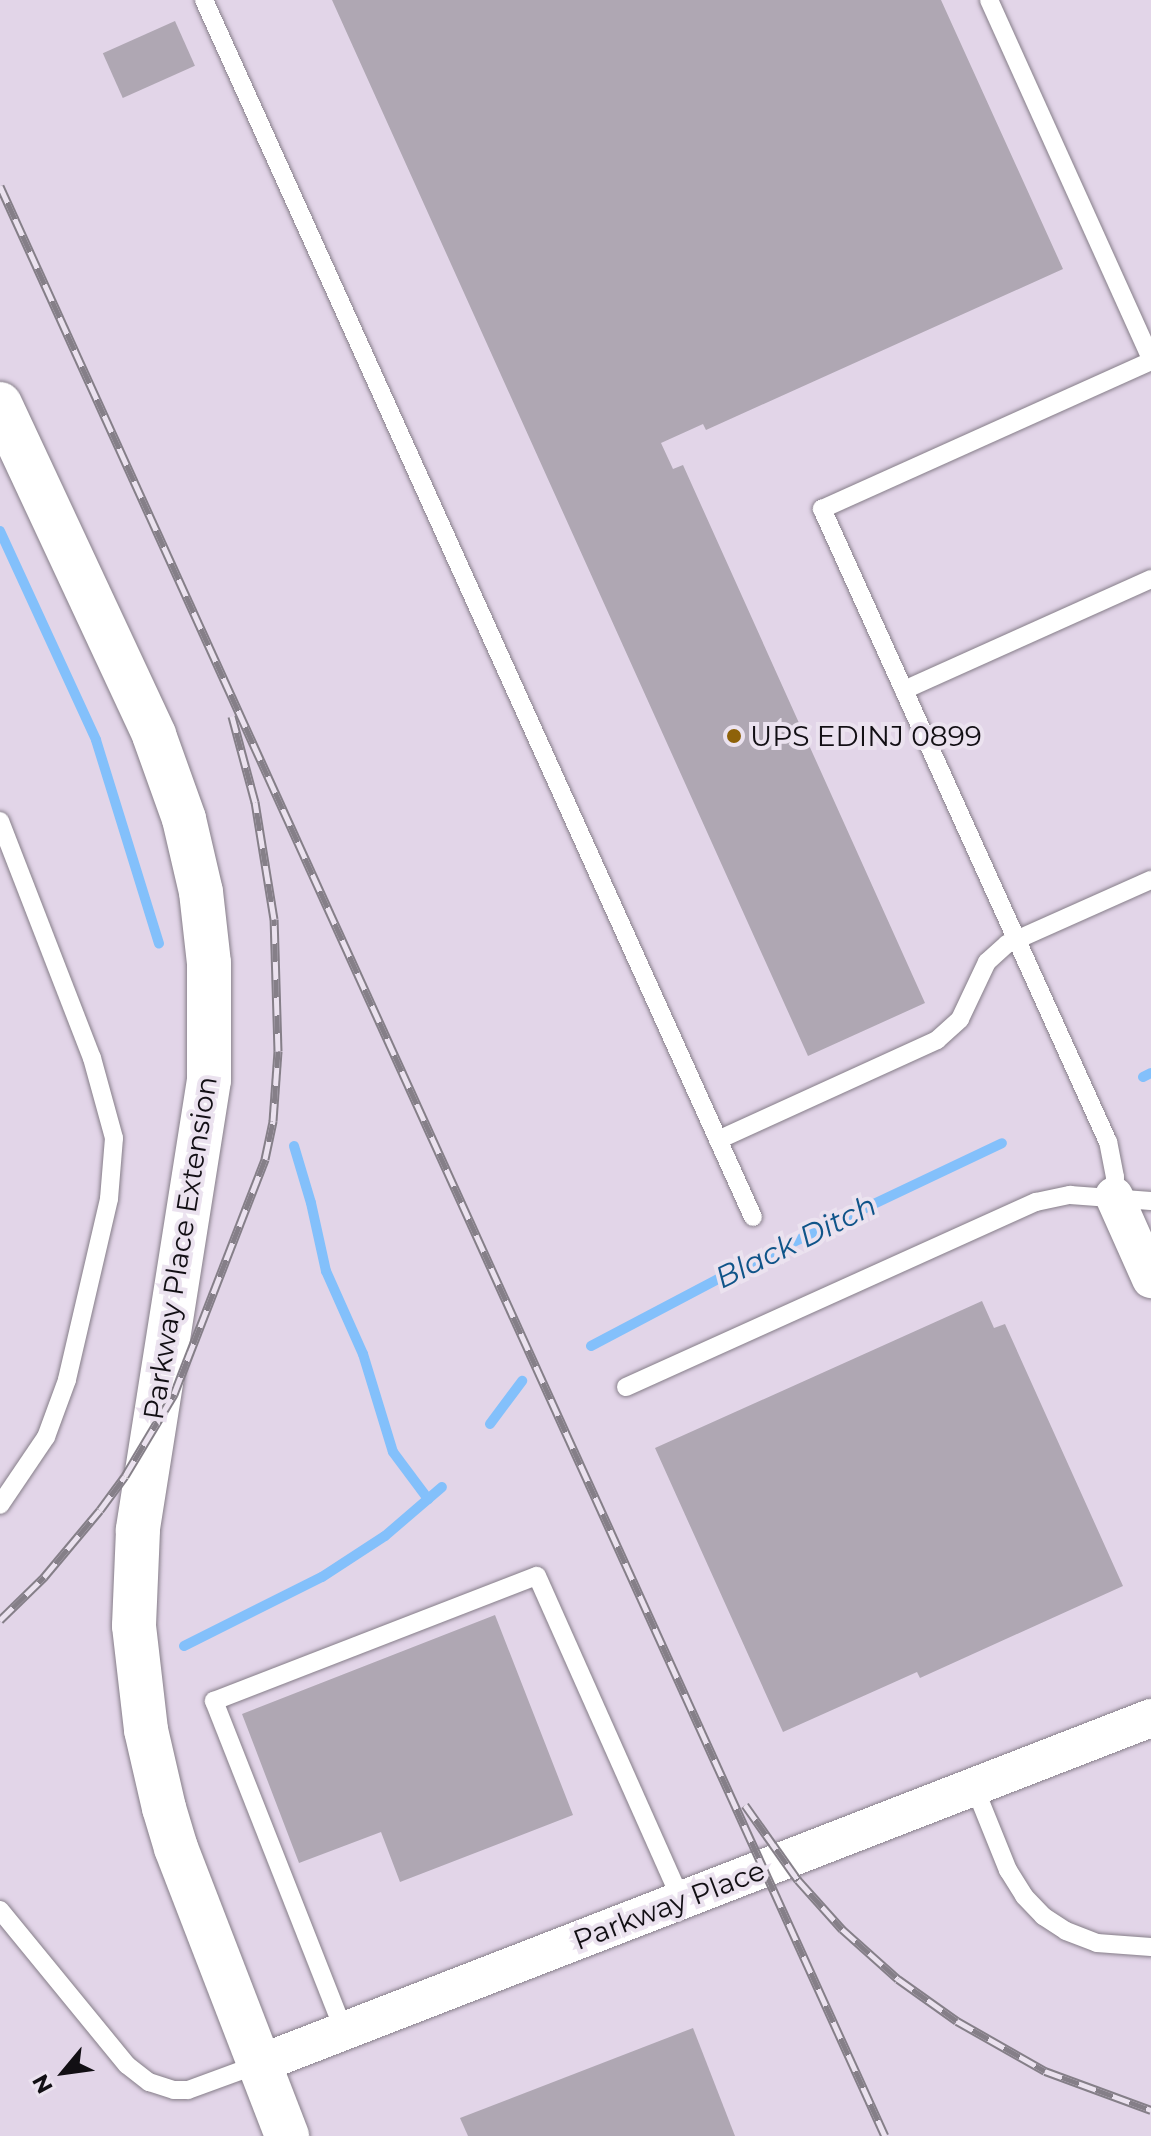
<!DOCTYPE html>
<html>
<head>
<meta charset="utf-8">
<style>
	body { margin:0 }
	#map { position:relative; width:1151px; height:2136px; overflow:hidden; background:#ebe2ef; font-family:Montserrat,sans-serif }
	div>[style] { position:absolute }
	.built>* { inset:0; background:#e2d5e8; transform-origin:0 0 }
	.stream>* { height:10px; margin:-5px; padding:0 5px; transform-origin:5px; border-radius:5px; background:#83c0fb }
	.building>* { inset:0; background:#afa7b3; transform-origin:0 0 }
	.roads { filter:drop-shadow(0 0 2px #867e89) drop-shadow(0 0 2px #867e89) }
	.service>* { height:18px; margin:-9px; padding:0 9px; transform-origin:9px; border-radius:9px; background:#fff }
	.minor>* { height:38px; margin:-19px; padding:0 19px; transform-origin:19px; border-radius:19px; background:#fff }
	.secondary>* { height:44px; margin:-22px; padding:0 22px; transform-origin:22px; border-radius:22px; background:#fff }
	.rail>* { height:9px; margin-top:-4.5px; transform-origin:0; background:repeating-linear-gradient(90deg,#ebe2ef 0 18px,#857f88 0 36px); box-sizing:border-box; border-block:2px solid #857f88 }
	.dots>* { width:22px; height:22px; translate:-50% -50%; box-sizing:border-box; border:4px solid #ebe2ef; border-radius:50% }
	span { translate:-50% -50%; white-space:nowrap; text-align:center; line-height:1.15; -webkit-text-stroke:8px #ebe2ef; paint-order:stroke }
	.poi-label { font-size:28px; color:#120f14 }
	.left { translate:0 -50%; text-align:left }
	.street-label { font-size:28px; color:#120f14 }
	.water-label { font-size:30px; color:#0f5489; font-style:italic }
	.north { position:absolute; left:24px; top:2032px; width:80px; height:80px; -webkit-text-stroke:6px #ebe2ef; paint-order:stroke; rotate:241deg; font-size:22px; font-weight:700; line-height:32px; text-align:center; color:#120f14 }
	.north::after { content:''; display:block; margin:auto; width:28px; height:36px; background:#120f14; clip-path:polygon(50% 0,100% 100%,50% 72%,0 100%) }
</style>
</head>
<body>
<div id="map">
	<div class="built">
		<div style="left:0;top:0;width:1151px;height:2136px"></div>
	</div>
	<div class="stream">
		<div style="left:0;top:531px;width:230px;rotate:65.3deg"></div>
		<div style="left:96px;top:740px;width:213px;rotate:72.8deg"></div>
		<div style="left:1143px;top:1077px;width:9px;rotate:-27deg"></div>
		<div style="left:294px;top:1146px;width:59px;rotate:73.4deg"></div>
		<div style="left:311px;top:1203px;width:70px;rotate:77.6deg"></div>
		<div style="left:326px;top:1271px;width:91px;rotate:66deg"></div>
		<div style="left:363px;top:1354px;width:102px;rotate:73deg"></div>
		<div style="left:393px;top:1452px;width:59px;rotate:53.3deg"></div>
		<div style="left:591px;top:1346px;width:167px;rotate:-27.8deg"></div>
		<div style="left:739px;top:1268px;width:291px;rotate:-25.4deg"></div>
		<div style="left:490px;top:1424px;width:54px;rotate:-53.3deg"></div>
		<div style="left:184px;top:1646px;width:154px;rotate:-26.6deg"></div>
		<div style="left:322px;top:1577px;width:75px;rotate:-33.1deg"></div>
		<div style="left:385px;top:1536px;width:75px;rotate:-40.7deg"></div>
	</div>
	<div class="building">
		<div style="clip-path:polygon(332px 0,941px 0,1063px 269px,706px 430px,703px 424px,661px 443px,673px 469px,683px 465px,925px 1003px,808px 1056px)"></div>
		<div style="left:175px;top:21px;width:49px;height:79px;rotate:66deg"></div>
		<div style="clip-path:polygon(982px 1301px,994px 1328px,1005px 1324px,1123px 1586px,920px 1678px,917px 1672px,783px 1732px,655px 1448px)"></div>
		<div style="clip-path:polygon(495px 1615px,573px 1815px,400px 1882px,381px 1832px,299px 1863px,242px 1714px)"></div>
		<div style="clip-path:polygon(693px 2028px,735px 2136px,468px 2136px,460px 2118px)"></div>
	</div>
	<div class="roads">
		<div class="service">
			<div style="left:204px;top:0;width:1335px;rotate:65.72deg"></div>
			<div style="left:989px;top:0;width:394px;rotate:65.7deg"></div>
			<div style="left:904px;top:690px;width:271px;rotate:-24.2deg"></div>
			<div style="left:0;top:821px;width:254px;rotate:68.8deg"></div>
			<div style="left:92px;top:1058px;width:83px;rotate:74.6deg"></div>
			<div style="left:114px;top:1138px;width:61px;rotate:94.7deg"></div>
			<div style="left:109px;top:1199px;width:186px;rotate:103.1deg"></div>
			<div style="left:67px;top:1380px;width:61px;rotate:110.2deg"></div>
			<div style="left:46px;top:1437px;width:82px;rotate:124.1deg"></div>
			<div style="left:718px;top:1140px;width:241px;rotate:-24.5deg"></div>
			<div style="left:937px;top:1040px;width:31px;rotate:-42deg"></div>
			<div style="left:960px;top:1019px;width:63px;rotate:-64.7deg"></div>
			<div style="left:987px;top:962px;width:27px;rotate:-42deg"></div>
			<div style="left:1007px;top:944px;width:158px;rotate:-24deg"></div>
			<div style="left:1114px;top:1196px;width:19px;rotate:-87deg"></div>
			<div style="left:1115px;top:1177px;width:36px;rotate:-101deg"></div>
			<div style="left:1108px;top:1142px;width:695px;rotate:-114.31deg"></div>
			<div style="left:822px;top:509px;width:361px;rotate:-24.2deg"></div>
			<div style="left:626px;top:1387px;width:450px;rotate:-24.3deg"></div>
			<div style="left:1036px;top:1202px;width:35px;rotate:-12deg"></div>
			<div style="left:1070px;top:1195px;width:81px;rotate:4.2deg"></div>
			<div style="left:974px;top:1786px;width:91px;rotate:68deg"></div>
			<div style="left:1008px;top:1870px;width:31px;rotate:58deg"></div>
			<div style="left:1024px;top:1896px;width:28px;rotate:46deg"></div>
			<div style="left:1043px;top:1916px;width:27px;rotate:33deg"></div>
			<div style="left:1066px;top:1931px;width:33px;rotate:21deg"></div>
			<div style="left:1097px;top:1943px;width:54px;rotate:4.2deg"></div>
			<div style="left:0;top:1910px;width:200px;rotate:50.7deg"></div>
			<div style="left:127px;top:2065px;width:28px;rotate:38deg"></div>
			<div style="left:149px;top:2082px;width:26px;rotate:18deg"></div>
			<div style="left:174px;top:2090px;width:14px"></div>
			<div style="left:188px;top:2090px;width:76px;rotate:-20.1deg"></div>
			<div style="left:344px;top:2031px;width:355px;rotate:-111.5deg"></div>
			<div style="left:214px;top:1701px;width:346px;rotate:-21.2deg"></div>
			<div style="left:537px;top:1576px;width:355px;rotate:66deg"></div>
		</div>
		<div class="minor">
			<div style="left:1114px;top:1196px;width:91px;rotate:66deg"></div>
			<div style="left:259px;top:2064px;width:957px;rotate:-21.2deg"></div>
		</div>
		<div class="secondary">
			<div style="left:0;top:404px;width:365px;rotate:65deg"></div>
			<div style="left:154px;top:735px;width:89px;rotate:70.3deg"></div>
			<div style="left:184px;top:819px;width:75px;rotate:76.9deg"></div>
			<div style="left:201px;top:892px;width:71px;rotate:83.6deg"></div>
			<div style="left:209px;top:963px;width:117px;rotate:90deg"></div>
			<div style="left:209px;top:1080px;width:456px;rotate:99deg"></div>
			<div style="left:138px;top:1530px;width:96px;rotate:92.4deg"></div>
			<div style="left:134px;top:1626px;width:105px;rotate:83.4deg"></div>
			<div style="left:146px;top:1730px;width:80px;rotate:77deg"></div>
			<div style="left:164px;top:1808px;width:42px;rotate:73.3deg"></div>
			<div style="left:176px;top:1848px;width:309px;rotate:68.9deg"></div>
		</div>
	</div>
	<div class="rail">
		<div style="left:0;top:186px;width:2141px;rotate:65.59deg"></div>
		<div style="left:0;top:1620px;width:62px;rotate:-44.3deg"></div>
		<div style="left:44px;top:1577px;width:87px;rotate:-50.1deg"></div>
		<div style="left:100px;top:1510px;width:42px;rotate:-53.7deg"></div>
		<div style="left:125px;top:1476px;width:96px;rotate:-59.1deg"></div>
		<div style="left:174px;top:1394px;width:252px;rotate:-68.8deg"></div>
		<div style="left:265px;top:1159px;width:39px;rotate:-78deg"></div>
		<div style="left:273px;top:1121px;width:70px;rotate:-85.9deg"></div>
		<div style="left:278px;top:1051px;width:132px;rotate:-91.7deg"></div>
		<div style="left:274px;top:919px;width:119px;rotate:-99.2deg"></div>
		<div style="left:255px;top:802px;width:89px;rotate:-105deg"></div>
		<div style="left:745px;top:1805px;width:92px;rotate:54.8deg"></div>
		<div style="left:798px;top:1880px;width:66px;rotate:48.1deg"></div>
		<div style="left:842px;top:1929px;width:75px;rotate:41.8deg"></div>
		<div style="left:898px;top:1979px;width:72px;rotate:35.4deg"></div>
		<div style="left:957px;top:2021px;width:101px;rotate:29.6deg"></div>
		<div style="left:1045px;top:2071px;width:113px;rotate:20.2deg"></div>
	</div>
	<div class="dots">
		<div style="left:734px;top:736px;background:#8e6209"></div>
	</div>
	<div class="poi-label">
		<span class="left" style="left:750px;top:736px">UPS EDINJ 0899</span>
	</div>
	<div class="street-label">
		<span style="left:180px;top:1248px;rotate:-81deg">Parkway Place Extension</span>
		<span style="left:669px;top:1905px;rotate:-21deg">Parkway Place</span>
	</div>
	<div class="water-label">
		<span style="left:796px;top:1242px;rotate:-26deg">Black Ditch</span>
	</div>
	<div class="north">N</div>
</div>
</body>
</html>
